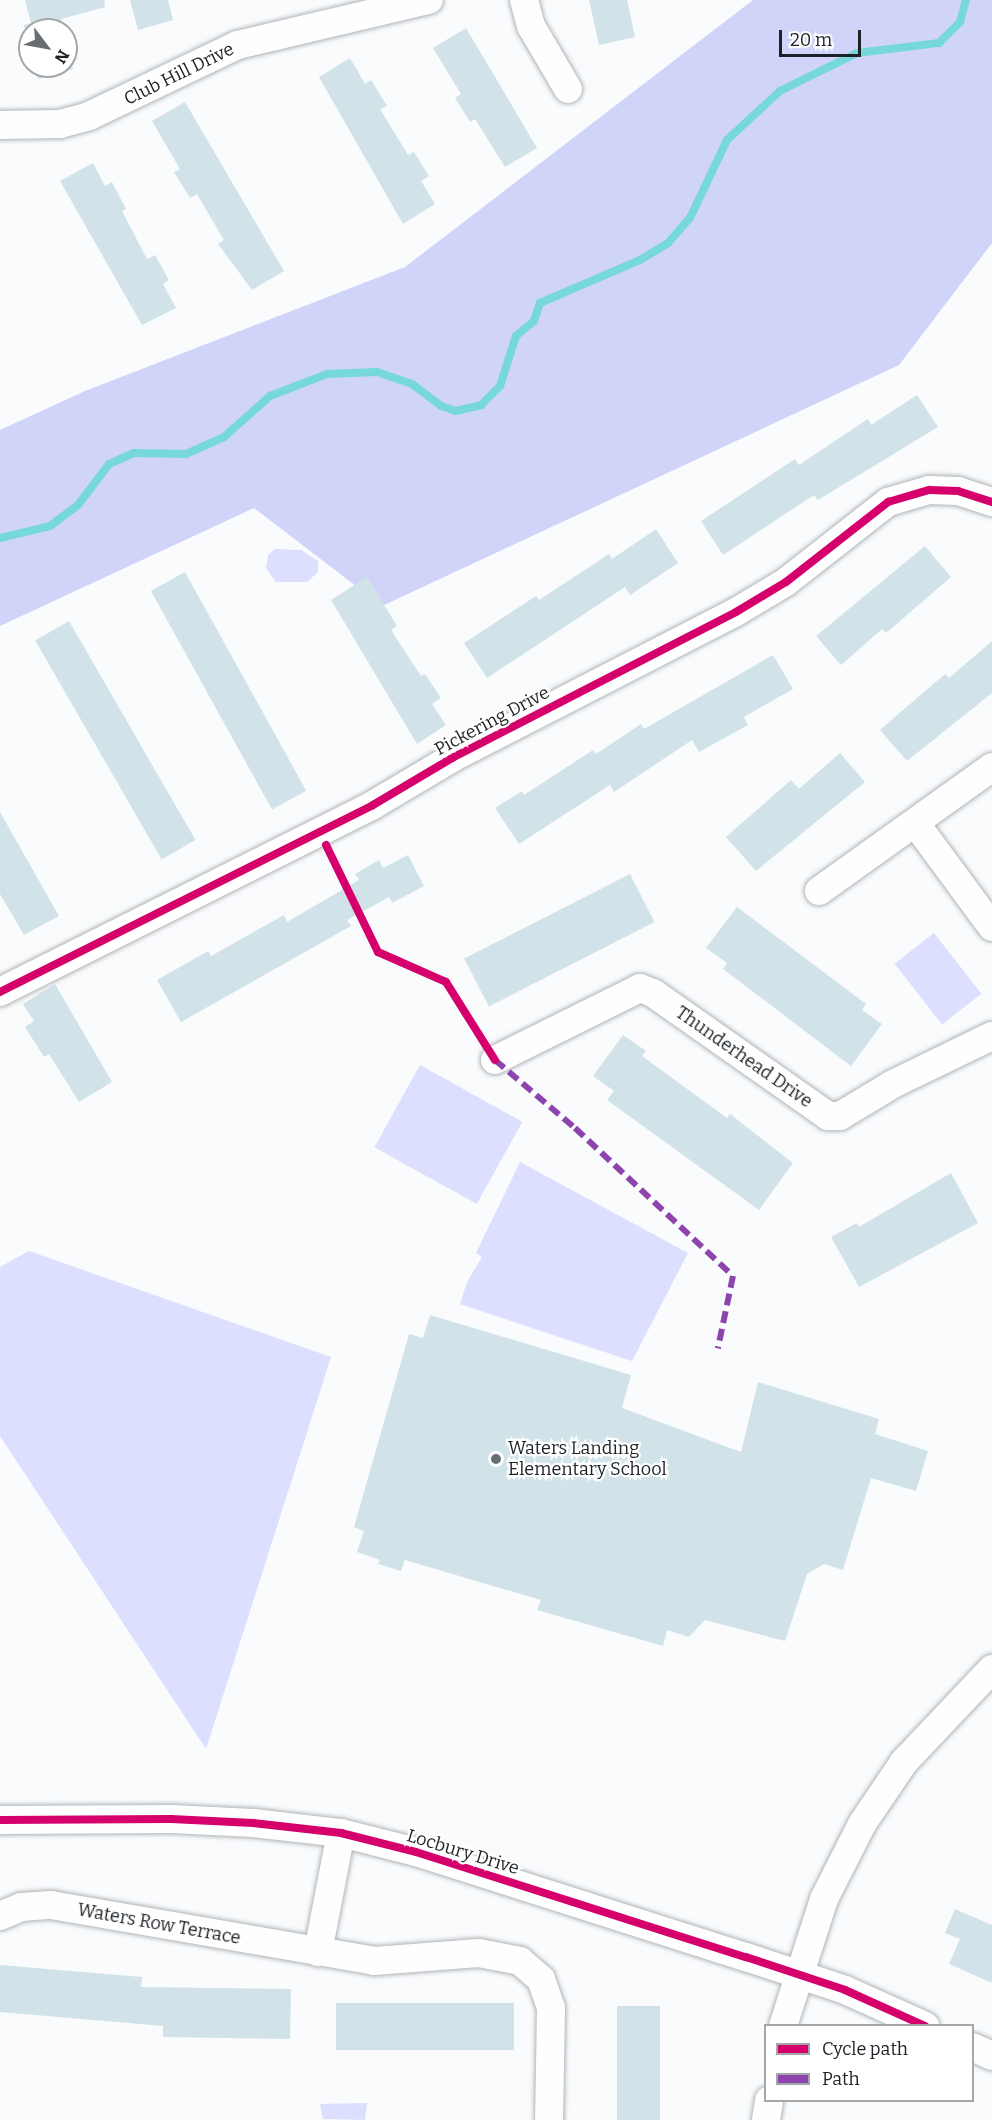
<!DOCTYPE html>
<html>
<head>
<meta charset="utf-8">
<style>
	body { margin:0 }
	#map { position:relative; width:992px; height:2120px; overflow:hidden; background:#f9fbfd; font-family:Bitter,serif }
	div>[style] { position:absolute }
	.green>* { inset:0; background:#dcdffd; transform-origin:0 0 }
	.forest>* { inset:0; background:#d1d4f9 }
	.stream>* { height:8px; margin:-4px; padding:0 4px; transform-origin:4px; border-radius:4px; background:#76d8d9 }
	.building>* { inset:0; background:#d1e3e9; transform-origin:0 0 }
	.roads { filter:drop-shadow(0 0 2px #b0b5b8) drop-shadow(0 0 2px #b0b5b8) }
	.minor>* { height:28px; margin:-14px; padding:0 14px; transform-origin:14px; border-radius:14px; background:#fefeff }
	.quiet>* { height:6px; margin-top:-3px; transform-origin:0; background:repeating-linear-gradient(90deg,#8e44ad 0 12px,transparent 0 18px) }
	.cycleway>* { height:8px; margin:-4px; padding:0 4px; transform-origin:4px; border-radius:4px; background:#d6006c }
	.dots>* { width:16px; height:16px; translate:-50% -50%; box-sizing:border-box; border:3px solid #fff; border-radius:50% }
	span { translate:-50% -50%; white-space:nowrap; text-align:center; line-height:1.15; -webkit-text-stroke:4.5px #fff; paint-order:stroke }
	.street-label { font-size:18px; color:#1c2227 }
	.poi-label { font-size:18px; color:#1c2227 }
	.left { translate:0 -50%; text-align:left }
	.legend { position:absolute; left:764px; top:2024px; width:210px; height:78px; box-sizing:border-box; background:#fff; border:2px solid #a4a7a9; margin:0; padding:8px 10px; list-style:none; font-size:18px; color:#1c2227 }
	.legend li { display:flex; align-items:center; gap:12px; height:30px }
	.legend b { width:30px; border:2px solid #a4a7a9 }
	.north { position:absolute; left:18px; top:18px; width:60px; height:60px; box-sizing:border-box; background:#fff; border:2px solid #a4a7a9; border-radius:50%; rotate:122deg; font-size:16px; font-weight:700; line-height:24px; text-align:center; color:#1c2227 }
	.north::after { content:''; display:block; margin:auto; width:21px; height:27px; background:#696e72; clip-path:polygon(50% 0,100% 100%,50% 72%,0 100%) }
	.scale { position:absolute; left:779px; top:30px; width:82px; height:27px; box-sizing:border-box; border:3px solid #1c2227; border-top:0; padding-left:8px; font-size:18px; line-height:21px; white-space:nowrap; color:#1c2227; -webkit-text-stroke:4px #fff; paint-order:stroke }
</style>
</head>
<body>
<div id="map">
	<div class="green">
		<div style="clip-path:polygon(275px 549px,301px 550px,318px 561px,318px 572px,307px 582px,276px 582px,266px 568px,268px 555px)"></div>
		<div style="left:934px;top:933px;width:77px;height:50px;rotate:52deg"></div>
		<div style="left:420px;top:1065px;width:117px;height:94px;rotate:29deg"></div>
		<div style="clip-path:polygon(520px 1162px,688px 1253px,632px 1361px,460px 1304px,467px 1282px,482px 1257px,476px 1253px)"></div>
		<div style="clip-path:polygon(29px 1251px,331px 1357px,206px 1749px,0 1436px,0 1267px)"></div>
		<div style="clip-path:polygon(367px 2103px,365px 2120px,323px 2119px,320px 2104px)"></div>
	</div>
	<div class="forest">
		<div style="clip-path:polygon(753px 0,992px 0,992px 243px,899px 365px,382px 606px,254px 508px,0 626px,0 430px,85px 391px,405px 267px)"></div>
	</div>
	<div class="stream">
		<div style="left:0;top:538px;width:51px;rotate:-13.5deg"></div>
		<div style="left:50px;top:526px;width:35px;rotate:-37deg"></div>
		<div style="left:78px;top:505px;width:51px;rotate:-52.9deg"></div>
		<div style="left:109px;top:464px;width:27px;rotate:-24deg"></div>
		<div style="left:134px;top:453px;width:52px;rotate:1.1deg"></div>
		<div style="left:186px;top:454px;width:42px;rotate:-24.1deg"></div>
		<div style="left:224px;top:437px;width:62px;rotate:-41.7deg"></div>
		<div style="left:270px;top:396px;width:61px;rotate:-21.1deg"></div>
		<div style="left:327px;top:374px;width:50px;rotate:-2.3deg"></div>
		<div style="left:377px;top:372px;width:37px;rotate:19deg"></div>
		<div style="left:412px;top:384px;width:36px;rotate:37deg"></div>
		<div style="left:441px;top:406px;width:16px;rotate:18deg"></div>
		<div style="left:456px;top:411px;width:26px;rotate:-13deg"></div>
		<div style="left:481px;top:405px;width:27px;rotate:-45deg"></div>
		<div style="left:500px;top:386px;width:52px;rotate:-72.3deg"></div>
		<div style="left:516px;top:336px;width:23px;rotate:-40deg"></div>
		<div style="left:534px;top:321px;width:19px;rotate:-72deg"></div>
		<div style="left:540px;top:303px;width:109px;rotate:-23.3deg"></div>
		<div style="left:640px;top:260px;width:33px;rotate:-31deg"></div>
		<div style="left:668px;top:243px;width:33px;rotate:-49deg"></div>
		<div style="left:690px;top:218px;width:86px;rotate:-64.6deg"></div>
		<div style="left:727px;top:140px;width:72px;rotate:-42.8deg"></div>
		<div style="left:780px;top:91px;width:86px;rotate:-26.3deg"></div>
		<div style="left:857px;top:53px;width:83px;rotate:-7deg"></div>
		<div style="left:939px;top:43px;width:30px;rotate:-45deg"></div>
		<div style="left:960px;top:22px;width:23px;rotate:-75deg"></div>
	</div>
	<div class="building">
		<div style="clip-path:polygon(25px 0,104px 0,105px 7px,61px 19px,63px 30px,30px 30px,30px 49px,24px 25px,31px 23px)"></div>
		<div style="clip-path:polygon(130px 0,168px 0,173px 20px,138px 30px)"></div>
		<div style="clip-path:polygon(589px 0,627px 0,635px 37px,599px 45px)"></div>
		<div style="clip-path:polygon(466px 28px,537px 148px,505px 167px,475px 119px,470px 122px,455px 98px,461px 94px,433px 48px)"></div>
		<div style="clip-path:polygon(66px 40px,73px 69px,38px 79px,34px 66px,66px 66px)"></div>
		<div style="clip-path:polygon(350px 58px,365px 84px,371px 80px,387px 106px,380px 109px,408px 155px,414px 152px,429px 176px,421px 181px,435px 204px,403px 224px,319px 77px)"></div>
		<div style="clip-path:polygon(185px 102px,284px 271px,252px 290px,218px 244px,224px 240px,197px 194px,190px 198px,174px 172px,180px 169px,152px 121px)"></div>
		<div style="clip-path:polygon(93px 163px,105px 186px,112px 182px,126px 209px,122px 211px,147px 259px,155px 255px,169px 280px,163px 284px,176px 308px,142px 325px,60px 181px)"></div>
		<div style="clip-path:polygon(917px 395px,938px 427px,818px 500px,814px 495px,723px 555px,701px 521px,795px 459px,799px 465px,868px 419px,871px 425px)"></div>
		<div style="clip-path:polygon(656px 529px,678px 563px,630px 595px,625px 587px,487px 678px,464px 643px,536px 596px,539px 600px,609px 554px,612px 559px)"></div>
		<div style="clip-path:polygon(925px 546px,951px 577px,886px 633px,882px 629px,841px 665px,816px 636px)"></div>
		<div style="left:185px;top:572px;width:250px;height:39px;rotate:61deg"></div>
		<div style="clip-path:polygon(367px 577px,397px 626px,391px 630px,421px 676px,425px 674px,441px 698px,432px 704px,446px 725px,417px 744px,331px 600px)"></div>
		<div style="left:69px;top:621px;width:253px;height:39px;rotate:60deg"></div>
		<div style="clip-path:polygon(992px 641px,992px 693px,907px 761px,880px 730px,945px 674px,949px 678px)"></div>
		<div style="clip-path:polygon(773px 655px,793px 689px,744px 717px,748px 725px,699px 752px,692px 740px,614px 792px,610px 785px,519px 844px,495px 808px,522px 791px,524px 795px,593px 750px,596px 754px,641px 724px,644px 729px)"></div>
		<div style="clip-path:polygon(840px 753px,865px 782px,756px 871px,726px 837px,791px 780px,799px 789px)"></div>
		<div style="clip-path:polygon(0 812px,59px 916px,24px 935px,0 894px)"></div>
		<div style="clip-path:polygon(408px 855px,424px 886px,392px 903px,389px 897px,347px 920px,351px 926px,181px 1022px,157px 980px,208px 951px,211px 956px,284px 915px,287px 922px,359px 880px,355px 874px,379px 860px,383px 868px)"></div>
		<div style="left:630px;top:874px;width:54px;height:186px;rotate:63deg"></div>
		<div style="clip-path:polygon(737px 907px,866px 1004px,862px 1010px,882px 1024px,851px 1066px,723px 969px,727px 963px,706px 948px)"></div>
		<div style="clip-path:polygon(55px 984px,112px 1082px,79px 1102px,49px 1054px,44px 1057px,25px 1027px,34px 1021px,23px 1004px)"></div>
		<div style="clip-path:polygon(623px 1035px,646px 1051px,642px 1056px,727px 1118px,730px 1114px,793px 1163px,759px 1210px,607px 1100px,614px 1091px,593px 1076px)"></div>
		<div style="clip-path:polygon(951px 1173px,978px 1223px,859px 1287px,831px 1237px,857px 1223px,859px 1227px)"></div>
		<div style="clip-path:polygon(430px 1315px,631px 1375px,622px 1408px,741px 1452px,758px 1382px,879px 1419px,875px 1434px,928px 1451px,916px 1491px,871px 1478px,843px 1570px,824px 1564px,807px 1574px,785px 1641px,705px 1620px,689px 1637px,667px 1630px,663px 1646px,537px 1610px,541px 1600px,405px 1560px,401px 1571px,378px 1564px,380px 1560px,357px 1552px,364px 1531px,354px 1527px,409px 1334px,423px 1338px)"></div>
		<div style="clip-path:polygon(955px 1909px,992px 1925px,992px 1983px,949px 1964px,960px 1939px,945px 1933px)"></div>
		<div style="clip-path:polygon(0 1965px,142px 1977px,141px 1987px,291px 1989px,290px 2039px,163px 2037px,163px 2026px,0 2012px)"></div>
		<div style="left:336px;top:2003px;width:178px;height:47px"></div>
		<div style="left:617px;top:2006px;width:43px;height:114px"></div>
	</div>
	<div class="roads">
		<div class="minor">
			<div style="left:524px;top:0;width:27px;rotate:75deg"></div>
			<div style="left:531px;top:26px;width:73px;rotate:59.6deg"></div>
			<div style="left:0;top:125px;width:60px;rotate:-1deg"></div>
			<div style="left:60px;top:124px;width:30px;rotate:-15deg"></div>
			<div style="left:89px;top:116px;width:165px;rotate:-25.5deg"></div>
			<div style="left:238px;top:45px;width:196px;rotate:-13.3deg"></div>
			<div style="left:916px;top:824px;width:128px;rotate:53.6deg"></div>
			<div style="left:819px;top:891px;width:213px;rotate:-35.6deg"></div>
			<div style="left:0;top:992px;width:417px;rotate:-26.6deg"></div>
			<div style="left:373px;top:805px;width:92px;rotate:-30.7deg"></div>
			<div style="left:452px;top:758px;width:319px;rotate:-27.2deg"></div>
			<div style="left:736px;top:612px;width:58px;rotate:-31deg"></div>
			<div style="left:786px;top:582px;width:130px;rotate:-38.1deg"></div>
			<div style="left:888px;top:502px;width:43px;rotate:-16.3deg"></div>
			<div style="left:929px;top:490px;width:29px;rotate:2deg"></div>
			<div style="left:958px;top:491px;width:36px;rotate:18deg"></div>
			<div style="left:495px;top:1060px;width:162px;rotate:-26.4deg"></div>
			<div style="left:640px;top:988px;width:14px;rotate:21deg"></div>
			<div style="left:653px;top:993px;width:214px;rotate:35.1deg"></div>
			<div style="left:828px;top:1116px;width:12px"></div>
			<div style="left:840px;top:1116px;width:62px;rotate:-31.1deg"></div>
			<div style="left:893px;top:1084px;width:110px;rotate:-25.9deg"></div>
			<div style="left:0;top:1820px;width:171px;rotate:-0.3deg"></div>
			<div style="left:171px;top:1819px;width:82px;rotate:2.8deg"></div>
			<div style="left:253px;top:1823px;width:89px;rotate:6.5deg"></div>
			<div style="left:341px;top:1833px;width:77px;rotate:14.2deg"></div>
			<div style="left:416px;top:1852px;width:346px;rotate:17.7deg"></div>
			<div style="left:746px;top:1957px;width:104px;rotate:18.4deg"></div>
			<div style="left:845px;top:1990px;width:88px;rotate:24.2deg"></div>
			<div style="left:0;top:1916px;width:23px;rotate:-23deg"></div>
			<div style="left:21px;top:1907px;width:30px;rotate:-4deg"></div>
			<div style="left:51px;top:1905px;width:328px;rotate:9.8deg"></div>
			<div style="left:374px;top:1961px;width:105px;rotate:-4.4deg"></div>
			<div style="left:479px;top:1953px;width:42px;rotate:11deg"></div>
			<div style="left:520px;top:1961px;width:28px;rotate:41deg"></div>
			<div style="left:541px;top:1979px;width:31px;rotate:71deg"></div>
			<div style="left:551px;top:2008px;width:112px;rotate:91deg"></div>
			<div style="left:318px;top:1952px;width:121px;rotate:-79.1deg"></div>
			<div style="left:783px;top:2026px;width:133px;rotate:-72.1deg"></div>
			<div style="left:824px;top:1899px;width:84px;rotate:-63.1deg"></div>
			<div style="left:862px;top:1824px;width:75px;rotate:-55.9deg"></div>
			<div style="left:904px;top:1762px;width:128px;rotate:-46.6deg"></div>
			<div style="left:972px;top:2047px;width:22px;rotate:24deg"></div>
			<div style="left:766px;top:2120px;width:20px;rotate:-81deg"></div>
		</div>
	</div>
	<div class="quiet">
		<div style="left:495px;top:1060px;width:105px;rotate:40.4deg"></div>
		<div style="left:575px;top:1128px;width:216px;rotate:43.1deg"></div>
		<div style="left:733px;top:1276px;width:74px;rotate:101.8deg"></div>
	</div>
	<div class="cycleway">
		<div style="left:326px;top:845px;width:119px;rotate:64.1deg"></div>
		<div style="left:378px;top:952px;width:74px;rotate:23.8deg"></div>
		<div style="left:446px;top:982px;width:92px;rotate:57.9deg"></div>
		<div style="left:0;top:992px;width:417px;rotate:-26.6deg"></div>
		<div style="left:373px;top:805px;width:92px;rotate:-30.7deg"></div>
		<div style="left:452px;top:758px;width:319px;rotate:-27.2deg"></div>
		<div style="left:736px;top:612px;width:58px;rotate:-31deg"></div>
		<div style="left:786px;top:582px;width:130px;rotate:-38.1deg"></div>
		<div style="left:888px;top:502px;width:43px;rotate:-16.3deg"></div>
		<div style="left:929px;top:490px;width:29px;rotate:2deg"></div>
		<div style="left:958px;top:491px;width:36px;rotate:18deg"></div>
		<div style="left:0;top:1820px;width:171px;rotate:-0.3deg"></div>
		<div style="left:171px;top:1819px;width:82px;rotate:2.8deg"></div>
		<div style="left:253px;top:1823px;width:89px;rotate:6.5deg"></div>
		<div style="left:341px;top:1833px;width:77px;rotate:14.2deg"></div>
		<div style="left:416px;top:1852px;width:346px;rotate:17.7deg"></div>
		<div style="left:746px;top:1957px;width:104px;rotate:18.4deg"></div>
		<div style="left:845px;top:1990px;width:88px;rotate:24.2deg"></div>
	</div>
	<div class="dots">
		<div style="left:496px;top:1459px;background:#696e72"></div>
	</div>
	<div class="street-label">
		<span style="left:179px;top:74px;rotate:-26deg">Club Hill Drive</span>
		<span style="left:492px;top:721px;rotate:-28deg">Pickering Drive</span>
		<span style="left:744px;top:1057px;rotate:35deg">Thunderhead Drive</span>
		<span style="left:463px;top:1852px;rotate:17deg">Locbury Drive</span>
		<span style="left:159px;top:1924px;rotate:10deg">Waters Row Terrace</span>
	</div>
	<div class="poi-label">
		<span class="left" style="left:508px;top:1459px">Waters Landing<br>Elementary School</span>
	</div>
	<ul class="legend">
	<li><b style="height:8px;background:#d6006c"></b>Cycle path</li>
	<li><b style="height:8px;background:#8e44ad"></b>Path</li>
	</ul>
	<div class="north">N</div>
	<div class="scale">20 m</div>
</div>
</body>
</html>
